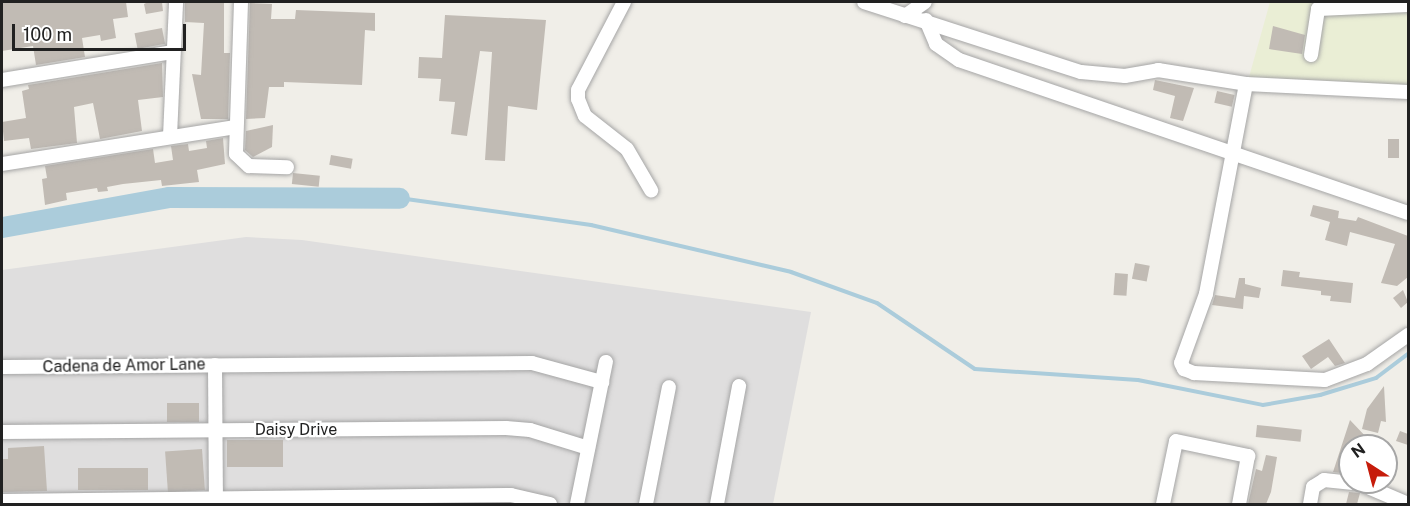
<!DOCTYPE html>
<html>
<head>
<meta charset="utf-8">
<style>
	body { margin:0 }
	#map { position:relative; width:1410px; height:506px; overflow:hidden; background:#f0eee8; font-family:"Public Sans",sans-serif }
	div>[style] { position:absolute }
	.residential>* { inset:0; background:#dfdede }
	.farmland>* { inset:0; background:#eaeed5 }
	.stream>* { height:4px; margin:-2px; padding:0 2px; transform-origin:2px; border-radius:2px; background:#abccdb }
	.river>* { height:21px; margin:-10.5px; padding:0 10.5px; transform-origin:10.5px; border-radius:10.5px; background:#abccdb }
	.building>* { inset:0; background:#c1bbb4; transform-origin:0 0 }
	.roads { filter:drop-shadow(0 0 2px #a5a5a5) drop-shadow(0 0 2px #a5a5a5) }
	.minor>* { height:14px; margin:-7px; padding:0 7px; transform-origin:7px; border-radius:7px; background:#fff }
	span { translate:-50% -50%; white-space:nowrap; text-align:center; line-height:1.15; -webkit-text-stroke:4.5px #fff; paint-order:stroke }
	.street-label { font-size:16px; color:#212121 }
	.frame { position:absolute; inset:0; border:3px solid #212121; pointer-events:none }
	.north { position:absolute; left:1338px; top:434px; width:60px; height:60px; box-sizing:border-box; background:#fff; border:2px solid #a6a6a6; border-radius:50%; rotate:324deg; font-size:16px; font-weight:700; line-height:24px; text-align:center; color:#212121 }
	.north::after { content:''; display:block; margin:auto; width:21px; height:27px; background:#c61c0b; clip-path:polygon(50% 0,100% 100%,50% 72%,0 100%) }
	.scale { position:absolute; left:12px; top:24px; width:174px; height:27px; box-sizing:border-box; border:3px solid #212121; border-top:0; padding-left:8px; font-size:18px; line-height:21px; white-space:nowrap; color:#212121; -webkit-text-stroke:4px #fff; paint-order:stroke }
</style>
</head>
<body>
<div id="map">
	<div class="residential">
		<div style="clip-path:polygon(246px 237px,302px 240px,811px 312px,773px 504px,2px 504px,2px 270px)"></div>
	</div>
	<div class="farmland">
		<div style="clip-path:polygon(1270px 2px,1408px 2px,1408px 85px,1249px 77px)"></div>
	</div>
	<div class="stream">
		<div style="left:399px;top:198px;width:194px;rotate:8deg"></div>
		<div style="left:591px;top:225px;width:205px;rotate:13.2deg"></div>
		<div style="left:791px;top:272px;width:91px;rotate:19.8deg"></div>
		<div style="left:877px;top:303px;width:118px;rotate:34deg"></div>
		<div style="left:975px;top:369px;width:163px;rotate:3.9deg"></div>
		<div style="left:1138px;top:380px;width:127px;rotate:11.3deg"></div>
		<div style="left:1263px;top:405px;width:58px;rotate:-10deg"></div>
		<div style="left:1320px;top:395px;width:59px;rotate:-16.9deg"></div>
		<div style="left:1376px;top:378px;width:40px;rotate:-37deg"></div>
	</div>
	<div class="river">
		<div style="left:2px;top:227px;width:170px;rotate:-10.2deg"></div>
		<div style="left:169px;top:197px;width:230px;rotate:0.2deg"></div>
	</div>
	<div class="building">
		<div style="clip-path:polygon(2px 2px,126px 2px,128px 17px,113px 19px,116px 38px,101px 41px,100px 35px,82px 38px,85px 57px,36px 65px,33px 46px,2px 51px)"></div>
		<div style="clip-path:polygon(148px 2px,162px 2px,163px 11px,146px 14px,144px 4px)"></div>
		<div style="clip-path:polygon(185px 2px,224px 2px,224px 53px,230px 53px,228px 119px,201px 119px,192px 74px,201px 75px,204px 23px,185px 22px)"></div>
		<div style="clip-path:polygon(250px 3px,272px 4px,271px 19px,295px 19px,296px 10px,375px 13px,375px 31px,365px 30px,362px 85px,284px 82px,284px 87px,269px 87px,265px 118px,246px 119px)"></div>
		<div style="clip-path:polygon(445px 15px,546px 20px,537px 110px,508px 106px,505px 161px,485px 160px,492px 52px,480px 51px,467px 136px,451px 134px,455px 102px,439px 101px,441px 79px,418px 78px,419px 57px,442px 58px)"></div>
		<div style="clip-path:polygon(1273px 26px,1305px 35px,1302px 54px,1269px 49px)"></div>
		<div style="left:162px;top:28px;width:16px;height:28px;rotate:79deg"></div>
		<div style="clip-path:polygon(162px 63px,163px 97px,138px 100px,142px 131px,100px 139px,93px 103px,74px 107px,77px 143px,31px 149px,29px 138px,4px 141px,2px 122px,26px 118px,22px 91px,29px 89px,28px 85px)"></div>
		<div style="clip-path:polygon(1155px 80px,1194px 88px,1183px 121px,1170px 118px,1175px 96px,1153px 90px)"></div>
		<div style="left:1217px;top:91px;width:18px;height:12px;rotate:13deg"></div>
		<div style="clip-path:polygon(273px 125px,272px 147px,253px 157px,245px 150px,246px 131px)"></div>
		<div style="clip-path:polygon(223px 138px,225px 164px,197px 170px,199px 182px,162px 186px,161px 180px,123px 184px,107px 187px,108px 191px,98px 192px,97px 188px,66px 193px,67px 200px,45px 205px,42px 179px,47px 178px,45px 166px,153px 149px,155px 163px,173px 160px,171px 146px,188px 144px,189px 151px,207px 148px,206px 141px)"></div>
		<div style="left:1388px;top:139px;width:11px;height:19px"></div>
		<div style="left:331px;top:155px;width:22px;height:10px;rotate:10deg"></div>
		<div style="left:293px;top:173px;width:27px;height:11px;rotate:6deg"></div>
		<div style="clip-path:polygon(1313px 205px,1339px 211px,1338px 218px,1356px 221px,1358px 217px,1408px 236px,1408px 277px,1397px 286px,1381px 283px,1395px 244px,1350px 232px,1347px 246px,1325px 240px,1330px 222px,1310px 216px)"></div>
		<div style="left:1135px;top:263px;width:15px;height:16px;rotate:11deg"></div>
		<div style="clip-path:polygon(1283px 270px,1300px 272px,1299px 277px,1353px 283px,1351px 303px,1330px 301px,1331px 296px,1321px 295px,1321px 291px,1281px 286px)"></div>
		<div style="left:1115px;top:273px;width:13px;height:22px;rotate:4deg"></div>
		<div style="clip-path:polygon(1239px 278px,1245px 278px,1245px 284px,1261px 288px,1259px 298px,1244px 296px,1243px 309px,1212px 305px,1215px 295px,1235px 298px)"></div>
		<div style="clip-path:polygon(1403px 290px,1408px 302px,1401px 308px,1393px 298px)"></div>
		<div style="clip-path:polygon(1329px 339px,1345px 363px,1335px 366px,1328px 357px,1311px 369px,1302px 356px)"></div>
		<div style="clip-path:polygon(1384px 386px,1386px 422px,1381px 421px,1378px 433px,1362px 429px,1367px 409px)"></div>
		<div style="left:167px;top:403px;width:32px;height:19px"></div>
		<div style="clip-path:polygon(1350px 420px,1368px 439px,1366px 446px,1350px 446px,1350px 474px,1333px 472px)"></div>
		<div style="left:1257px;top:425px;width:45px;height:12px;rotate:6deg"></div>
		<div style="clip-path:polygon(1400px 431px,1408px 434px,1408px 445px,1396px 441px)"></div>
		<div style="left:283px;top:440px;width:27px;height:56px;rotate:90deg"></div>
		<div style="clip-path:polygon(44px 446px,47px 491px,2px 492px,2px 459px,8px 459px,8px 448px)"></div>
		<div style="left:202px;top:449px;width:41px;height:37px;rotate:86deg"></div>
		<div style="clip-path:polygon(1266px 455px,1277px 457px,1271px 492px,1266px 504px,1248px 504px,1256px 469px,1262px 471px)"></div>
		<div style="left:148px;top:468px;width:22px;height:70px;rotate:90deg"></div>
		<div style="clip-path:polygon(1349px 492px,1360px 493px,1357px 504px,1346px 504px)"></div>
	</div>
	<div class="roads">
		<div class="minor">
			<div style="left:241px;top:2px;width:152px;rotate:91.9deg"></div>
			<div style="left:236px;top:154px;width:18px;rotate:43deg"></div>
			<div style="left:249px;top:166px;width:38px;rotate:2deg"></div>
			<div style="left:624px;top:2px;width:99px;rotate:117.6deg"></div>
			<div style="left:578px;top:90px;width:9px;rotate:90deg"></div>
			<div style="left:578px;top:99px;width:18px;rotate:68deg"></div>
			<div style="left:585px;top:116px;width:53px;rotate:38.2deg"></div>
			<div style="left:627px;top:149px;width:48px;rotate:59.7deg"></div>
			<div style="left:864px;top:2px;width:228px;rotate:17.9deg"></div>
			<div style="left:1081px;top:72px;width:44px;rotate:5.2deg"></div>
			<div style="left:1125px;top:76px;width:34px;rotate:-10deg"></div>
			<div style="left:1158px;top:70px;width:89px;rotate:9deg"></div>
			<div style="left:1246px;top:84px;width:162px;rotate:2.8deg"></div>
			<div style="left:905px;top:16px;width:24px;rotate:-35deg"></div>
			<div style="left:926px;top:20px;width:26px;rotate:67deg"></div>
			<div style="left:936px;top:44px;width:28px;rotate:35deg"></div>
			<div style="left:959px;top:60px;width:474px;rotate:18.8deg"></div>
			<div style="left:1311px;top:55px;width:47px;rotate:-81.3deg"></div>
			<div style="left:1318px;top:9px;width:90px;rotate:-2.5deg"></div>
			<div style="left:2px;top:80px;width:173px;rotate:-9.3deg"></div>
			<div style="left:1246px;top:84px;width:214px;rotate:100.8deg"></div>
			<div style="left:1206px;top:294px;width:73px;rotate:109.9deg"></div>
			<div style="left:1181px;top:363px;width:7px;rotate:63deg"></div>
			<div style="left:1184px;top:369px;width:11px;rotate:22deg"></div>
			<div style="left:1194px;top:373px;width:131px;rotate:3.1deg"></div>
			<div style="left:1325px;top:380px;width:45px;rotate:-20.9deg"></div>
			<div style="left:1367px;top:364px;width:50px;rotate:-35.3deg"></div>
			<div style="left:170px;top:136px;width:134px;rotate:-87.4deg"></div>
			<div style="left:2px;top:164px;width:236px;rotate:-9deg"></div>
			<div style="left:215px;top:365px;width:139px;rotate:89.6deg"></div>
			<div style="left:2px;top:367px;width:530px;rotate:-0.43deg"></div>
			<div style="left:532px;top:363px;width:73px;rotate:15.2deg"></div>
			<div style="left:2px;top:432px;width:504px;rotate:-0.45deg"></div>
			<div style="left:506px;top:428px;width:24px;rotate:5deg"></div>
			<div style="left:530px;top:430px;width:61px;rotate:17.2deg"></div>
			<div style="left:2px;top:501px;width:509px;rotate:-0.68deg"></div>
			<div style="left:511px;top:495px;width:40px;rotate:13deg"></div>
			<div style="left:577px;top:504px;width:145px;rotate:-78.5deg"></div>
			<div style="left:646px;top:504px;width:119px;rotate:-78.9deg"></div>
			<div style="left:717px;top:504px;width:120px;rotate:-79.4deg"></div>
			<div style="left:1163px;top:504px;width:64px;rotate:-78.3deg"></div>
			<div style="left:1176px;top:441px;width:74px;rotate:11.8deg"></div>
			<div style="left:1248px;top:456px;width:49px;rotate:100.6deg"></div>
			<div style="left:1310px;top:504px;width:17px;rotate:-80deg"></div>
			<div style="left:1313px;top:487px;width:13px;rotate:-32deg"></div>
			<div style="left:1324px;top:480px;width:37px;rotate:6deg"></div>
			<div style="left:1361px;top:484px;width:51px;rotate:23.1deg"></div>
		</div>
	</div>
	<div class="street-label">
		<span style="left:124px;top:366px;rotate:-1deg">Cadena de Amor Lane</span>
		<span style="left:296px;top:430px">Daisy Drive</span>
	</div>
	<div class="frame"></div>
	<div class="north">N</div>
	<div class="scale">100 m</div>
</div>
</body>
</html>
